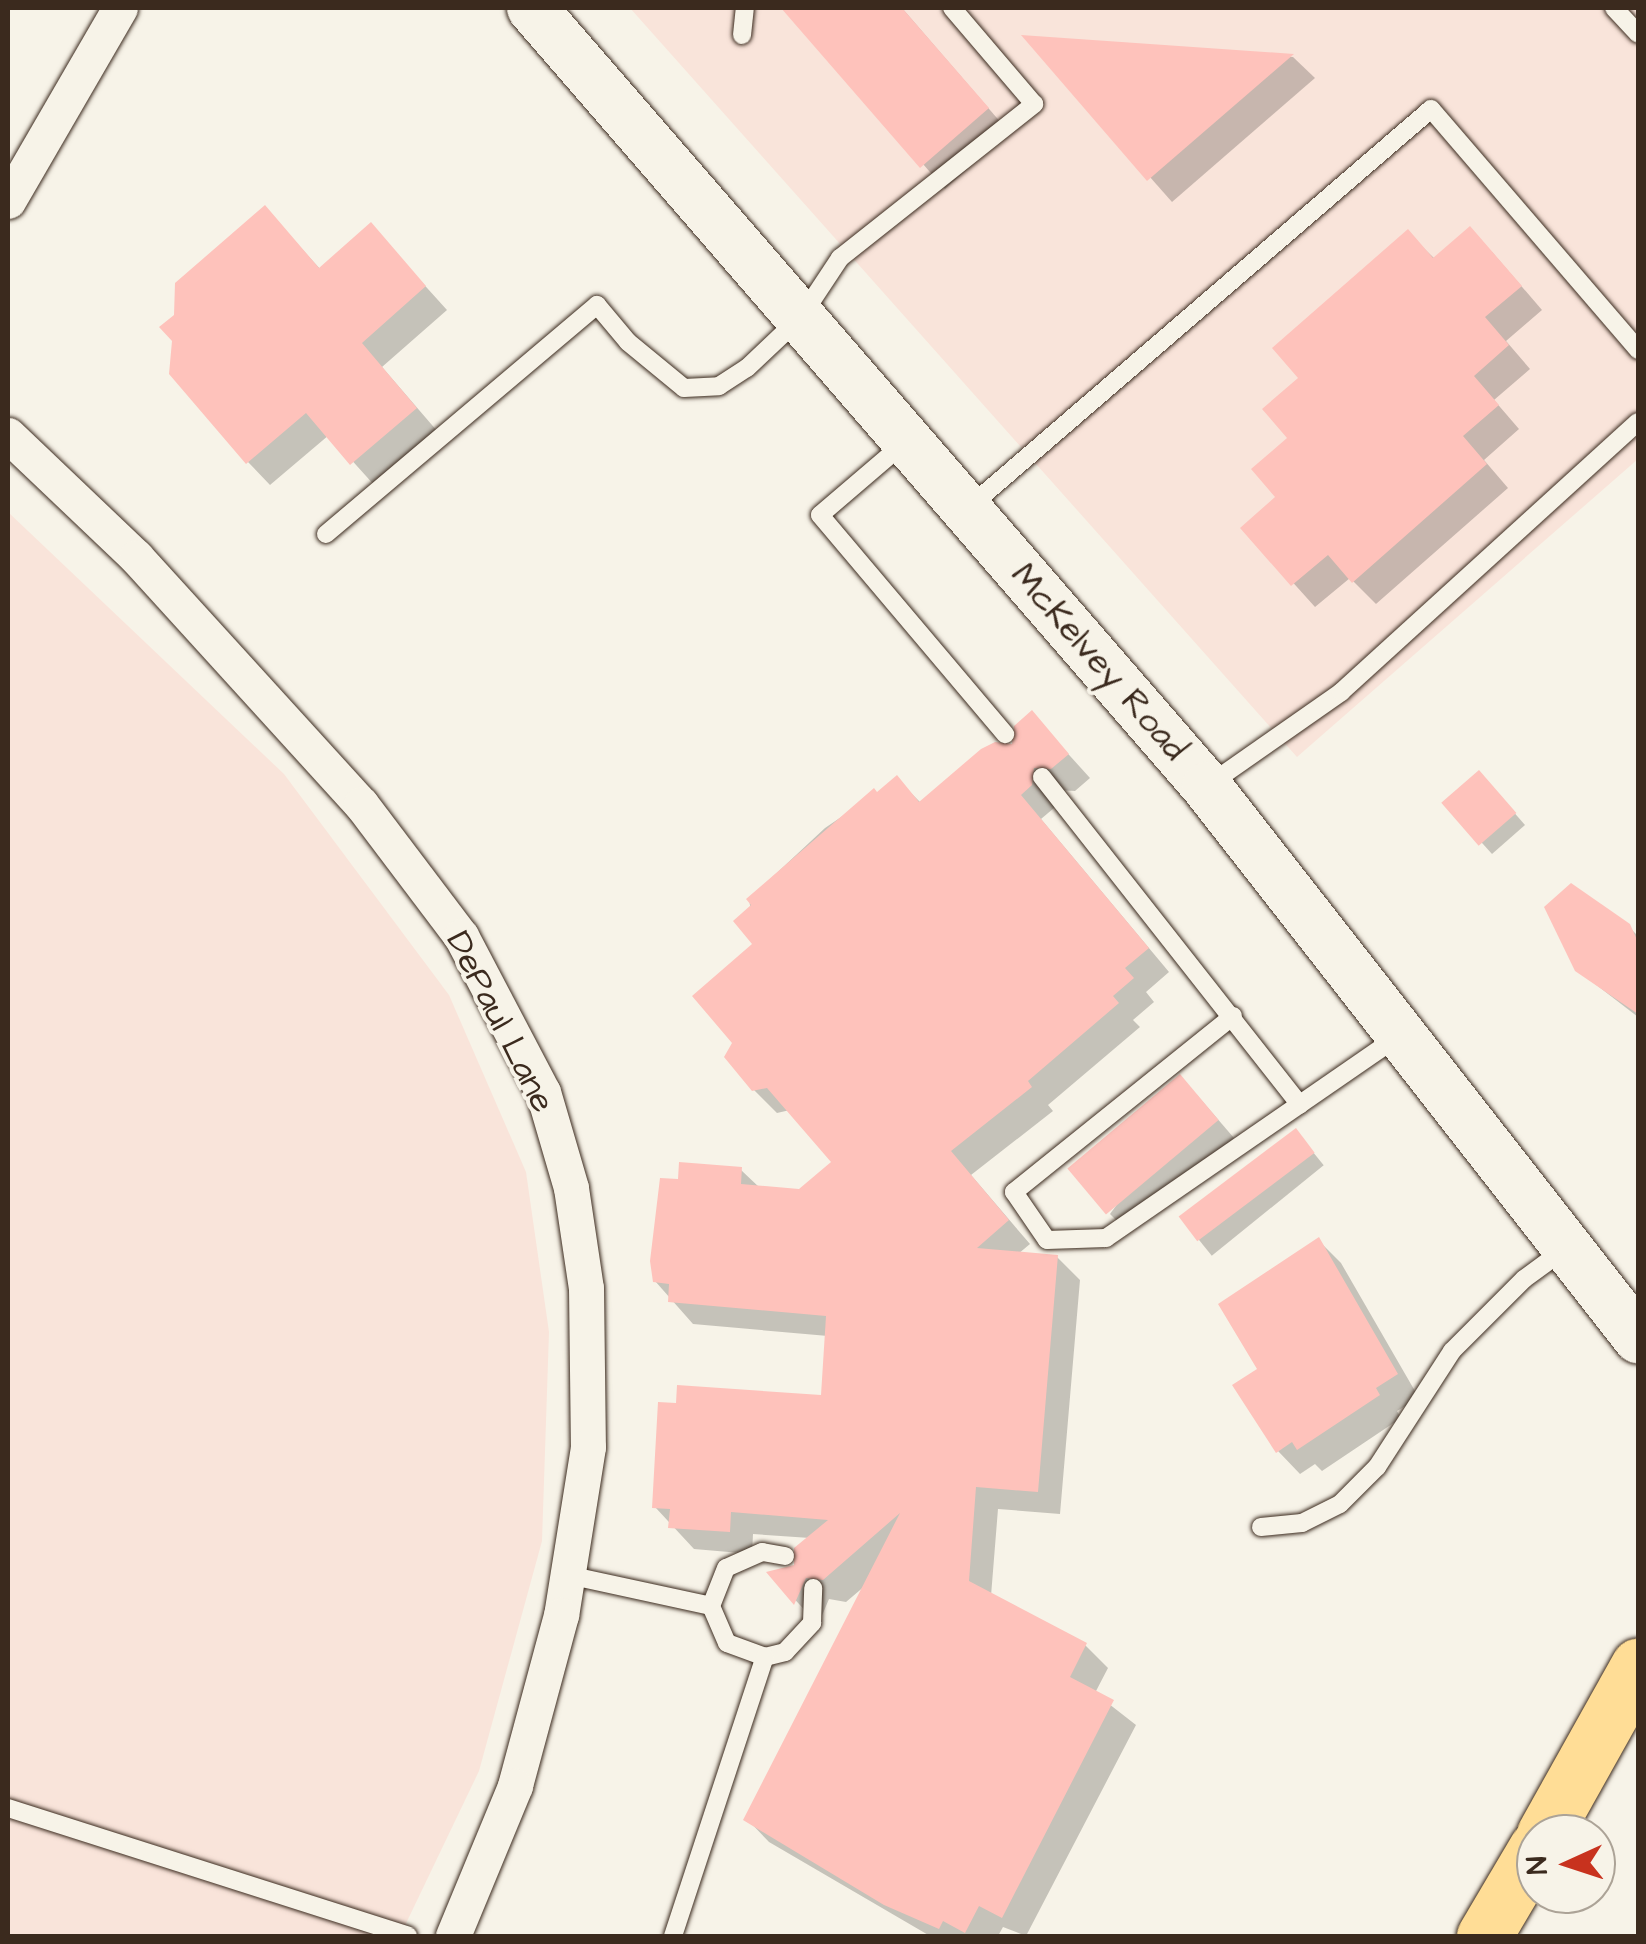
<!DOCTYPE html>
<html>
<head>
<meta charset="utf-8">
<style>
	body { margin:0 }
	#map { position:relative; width:1646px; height:1944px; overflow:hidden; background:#f7f3e8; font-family:"Architects Daughter",sans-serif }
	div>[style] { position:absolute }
	.built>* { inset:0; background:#f9e4da }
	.shadow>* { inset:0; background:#0003; transform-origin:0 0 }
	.building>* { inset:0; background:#fec2bb; transform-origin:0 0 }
	.roads { filter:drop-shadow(0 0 2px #3b2a1e) drop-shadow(0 0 2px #3b2a1e) }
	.lane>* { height:18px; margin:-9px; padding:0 9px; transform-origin:9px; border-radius:9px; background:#f7f3e8 }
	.street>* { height:35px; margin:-17.5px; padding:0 17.5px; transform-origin:17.5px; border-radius:17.5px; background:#f7f3e8 }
	.secondary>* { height:50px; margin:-25px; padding:0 25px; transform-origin:25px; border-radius:25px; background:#f7f3e8 }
	.highway>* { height:55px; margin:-27.5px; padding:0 27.5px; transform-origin:27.5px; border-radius:27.5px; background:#ffdd96 }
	span { translate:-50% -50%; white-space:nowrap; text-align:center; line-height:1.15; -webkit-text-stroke:8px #f7f3e8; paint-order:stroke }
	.street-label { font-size:35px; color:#3b2a1e }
	.frame { position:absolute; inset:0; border:10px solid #3b2a1e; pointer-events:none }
	.north { position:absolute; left:1516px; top:1814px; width:100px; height:100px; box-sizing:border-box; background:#f7f3e8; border:2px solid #aca397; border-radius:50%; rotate:267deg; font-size:28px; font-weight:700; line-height:40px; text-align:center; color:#3b2a1e }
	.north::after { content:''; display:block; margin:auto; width:35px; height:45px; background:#c8321e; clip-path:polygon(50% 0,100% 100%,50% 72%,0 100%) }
</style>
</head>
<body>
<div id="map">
	<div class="built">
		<div style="clip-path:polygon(630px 8px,1638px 8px,1638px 459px,1297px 757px)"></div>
		<div style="clip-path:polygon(8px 512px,284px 774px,449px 995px,526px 1172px,549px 1332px,542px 1541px,479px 1771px,400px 1936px,8px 1936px)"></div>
	</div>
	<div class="shadow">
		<div style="clip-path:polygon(785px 8px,902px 8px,1009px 132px,945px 189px)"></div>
		<div style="clip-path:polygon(1027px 38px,1293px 57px,1315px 78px,1172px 202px)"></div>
		<div style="clip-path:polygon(265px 208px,321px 270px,371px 226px,447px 310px,382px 367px,438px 432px,375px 486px,329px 435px,270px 485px,248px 462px)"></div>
		<div style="clip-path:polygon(1408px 233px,1435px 259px,1492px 252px,1542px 310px,1506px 341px,1530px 369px,1494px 400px,1519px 429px,1484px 460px,1508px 488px,1376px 604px,1350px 578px,1315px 607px,1244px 528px,1279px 498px,1301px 379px)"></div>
		<div style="clip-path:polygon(1032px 714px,1090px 778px,1075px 791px,1056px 790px,1054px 808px,1041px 819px,1169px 972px,1146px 992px,1154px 1002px,1133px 1020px,1140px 1027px,1048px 1105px,1053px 1111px,971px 1175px,1030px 1244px,1018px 1254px,1057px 1257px,1080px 1280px,1060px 1514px,998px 1509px,991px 1596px,1085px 1645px,1108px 1668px,1095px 1693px,1136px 1725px,1026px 1936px,1003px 1927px,998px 1936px,930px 1936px,769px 1842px,747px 1819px,866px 1585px,846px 1602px,829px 1599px,818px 1625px,771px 1573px,796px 1567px,810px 1538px,753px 1534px,752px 1554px,694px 1549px,655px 1507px,660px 1404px,823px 1398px,828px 1336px,693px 1324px,655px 1281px,741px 1170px,760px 1188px,800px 1192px,834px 1162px,790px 1110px,777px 1113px,754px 1090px,735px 1043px,756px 945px,749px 899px,825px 828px,897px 779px,921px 803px,1014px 747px)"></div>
		<div style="clip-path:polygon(1490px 785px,1525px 825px,1492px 854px,1445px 802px)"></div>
		<div style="clip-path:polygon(1628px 926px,1638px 936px,1638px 1017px,1577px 970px)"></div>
		<div style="clip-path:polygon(1197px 1095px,1234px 1138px,1127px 1231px,1110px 1214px)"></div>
		<div style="left:1296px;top:1131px;width:44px;height:144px;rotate:51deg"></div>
		<div style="clip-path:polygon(1318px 1240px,1341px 1263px,1419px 1398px,1397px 1411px,1401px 1418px,1322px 1471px,1315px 1464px,1300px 1474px,1278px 1451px,1261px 1370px)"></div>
	</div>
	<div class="building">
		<div style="clip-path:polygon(781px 8px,902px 8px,989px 108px,920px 168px)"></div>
		<div style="clip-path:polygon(1021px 35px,1294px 54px,1147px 181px)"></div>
		<div style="clip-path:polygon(265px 205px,319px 268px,371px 222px,426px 286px,362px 343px,417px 408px,350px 465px,306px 413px,246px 464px,169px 374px,172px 341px,159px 327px,174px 315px,175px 283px)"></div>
		<div style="clip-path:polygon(1470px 226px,1522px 286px,1485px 317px,1509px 345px,1474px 376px,1499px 405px,1463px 436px,1487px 464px,1352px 583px,1328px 555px,1291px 586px,1240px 528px,1275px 497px,1251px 469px,1287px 438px,1262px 409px,1298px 378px,1272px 348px,1408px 229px,1433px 258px)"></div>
		<div style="clip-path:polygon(1032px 710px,1069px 754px,1051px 769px,1034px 768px,1032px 785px,1021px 795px,1149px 948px,1125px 968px,1134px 978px,1113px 996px,1119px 1003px,1028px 1081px,1032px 1087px,951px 1151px,1009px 1220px,977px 1248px,1058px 1255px,1038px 1492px,976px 1487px,969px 1581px,1087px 1643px,1070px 1677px,1114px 1700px,1002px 1918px,979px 1906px,965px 1933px,943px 1921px,939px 1929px,884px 1905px,743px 1820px,900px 1513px,823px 1580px,806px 1578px,794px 1605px,766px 1572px,794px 1565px,794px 1548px,828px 1520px,731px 1512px,730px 1532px,668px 1528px,670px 1509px,652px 1508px,658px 1402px,676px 1403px,677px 1385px,821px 1395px,826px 1316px,668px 1302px,669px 1284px,653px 1282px,650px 1261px,660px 1178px,678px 1179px,679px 1162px,742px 1167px,741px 1184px,799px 1189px,831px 1162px,767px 1088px,752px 1091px,724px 1057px,732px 1043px,692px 996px,752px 944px,733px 921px,751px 905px,746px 899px,874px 788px,877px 792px,897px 775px,919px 802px,981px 749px,995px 742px,1012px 744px,1014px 726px)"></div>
		<div style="left:1479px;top:770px;width:57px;height:50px;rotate:49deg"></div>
		<div style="clip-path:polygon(1571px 883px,1630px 924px,1638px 942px,1638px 1014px,1575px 971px,1544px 907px)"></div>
		<div style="left:1180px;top:1074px;width:60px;height:147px;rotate:50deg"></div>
		<div style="left:1296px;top:1128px;width:31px;height:147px;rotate:53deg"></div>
		<div style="clip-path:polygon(1319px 1237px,1398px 1374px,1376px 1388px,1380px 1395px,1297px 1450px,1292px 1442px,1276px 1453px,1232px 1385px,1257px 1369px,1218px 1304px)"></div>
	</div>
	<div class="roads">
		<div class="lane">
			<div style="left:1614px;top:8px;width:35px;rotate:47deg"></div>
			<div style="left:742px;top:35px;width:27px;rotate:-84deg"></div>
			<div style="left:903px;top:444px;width:109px;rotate:139.5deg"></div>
			<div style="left:820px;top:515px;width:287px;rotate:49.8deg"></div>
			<div style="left:968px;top:508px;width:611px;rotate:-40.75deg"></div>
			<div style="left:1431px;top:109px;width:318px;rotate:49.3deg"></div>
			<div style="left:326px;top:534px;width:355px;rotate:-40.2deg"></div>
			<div style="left:597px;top:305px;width:48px;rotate:50deg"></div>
			<div style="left:628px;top:342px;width:72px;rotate:39.4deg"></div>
			<div style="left:684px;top:388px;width:35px;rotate:-3deg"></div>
			<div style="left:719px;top:386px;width:33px;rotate:-33deg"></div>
			<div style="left:747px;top:368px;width:74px;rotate:-43.4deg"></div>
			<div style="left:801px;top:317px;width:71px;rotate:-56.5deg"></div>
			<div style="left:840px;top:258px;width:248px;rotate:-38.4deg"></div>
			<div style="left:1034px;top:104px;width:126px;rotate:-130.5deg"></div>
			<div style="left:1042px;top:777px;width:417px;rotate:51.8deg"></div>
			<div style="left:1207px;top:786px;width:164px;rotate:-35deg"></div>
			<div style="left:1341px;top:692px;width:401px;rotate:-42.3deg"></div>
			<div style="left:1233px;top:1016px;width:281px;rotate:141.2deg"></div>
			<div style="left:1014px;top:1192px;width:58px;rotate:55.5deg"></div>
			<div style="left:1047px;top:1240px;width:59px;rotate:-1.9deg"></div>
			<div style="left:1106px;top:1238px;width:356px;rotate:-34.6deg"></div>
			<div style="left:1261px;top:1527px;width:41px;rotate:-5.6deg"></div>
			<div style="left:1302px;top:1523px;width:42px;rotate:-26.6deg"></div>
			<div style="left:1340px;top:1504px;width:52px;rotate:-45deg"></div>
			<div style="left:1377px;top:1467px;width:138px;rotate:-57.1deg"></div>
			<div style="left:1452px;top:1351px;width:102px;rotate:-45deg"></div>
			<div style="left:1524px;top:1279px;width:51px;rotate:-36.2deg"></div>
			<div style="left:785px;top:1556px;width:23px;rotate:-170deg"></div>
			<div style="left:762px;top:1552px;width:39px;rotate:156deg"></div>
			<div style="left:726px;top:1568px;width:41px;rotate:111.5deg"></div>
			<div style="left:711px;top:1606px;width:40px;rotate:66.6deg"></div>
			<div style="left:727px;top:1643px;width:40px;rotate:20.2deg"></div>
			<div style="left:765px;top:1657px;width:21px;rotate:-14deg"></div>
			<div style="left:785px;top:1652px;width:40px;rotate:-47deg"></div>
			<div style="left:812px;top:1623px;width:35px;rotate:-88deg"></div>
			<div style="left:568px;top:1575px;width:146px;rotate:12.2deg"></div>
			<div style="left:8px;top:1808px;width:420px;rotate:17.7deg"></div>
			<div style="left:673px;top:1936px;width:294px;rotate:-71.8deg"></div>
		</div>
		<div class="street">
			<div style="left:8px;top:201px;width:223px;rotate:-59.9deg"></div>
			<div style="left:8px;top:435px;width:177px;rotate:43.6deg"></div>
			<div style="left:136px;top:557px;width:334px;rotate:47.7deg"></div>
			<div style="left:361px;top:804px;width:166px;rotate:52.9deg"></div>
			<div style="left:461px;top:936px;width:176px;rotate:62.3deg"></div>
			<div style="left:543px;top:1092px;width:100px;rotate:73.7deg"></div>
			<div style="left:571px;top:1188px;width:101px;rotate:81.5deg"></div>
			<div style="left:586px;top:1288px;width:159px;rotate:89.3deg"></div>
			<div style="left:588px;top:1447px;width:170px;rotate:99.1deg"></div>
			<div style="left:561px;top:1615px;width:177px;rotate:105.1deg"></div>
			<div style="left:515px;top:1786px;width:162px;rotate:112.5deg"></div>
		</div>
		<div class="secondary">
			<div style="left:532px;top:8px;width:1031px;rotate:49.09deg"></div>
			<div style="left:1207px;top:787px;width:700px;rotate:51.97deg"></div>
		</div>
		<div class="highway">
			<div style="left:1544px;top:1834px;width:193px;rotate:-60.8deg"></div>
			<div style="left:1484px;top:1936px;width:102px;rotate:-59.4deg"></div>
		</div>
	</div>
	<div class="street-label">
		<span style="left:1099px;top:662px;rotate:49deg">McKelvey Road</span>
		<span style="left:500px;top:1022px;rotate:63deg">DePaul Lane</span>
	</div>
	<div class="frame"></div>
	<div class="north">N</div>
</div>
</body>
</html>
